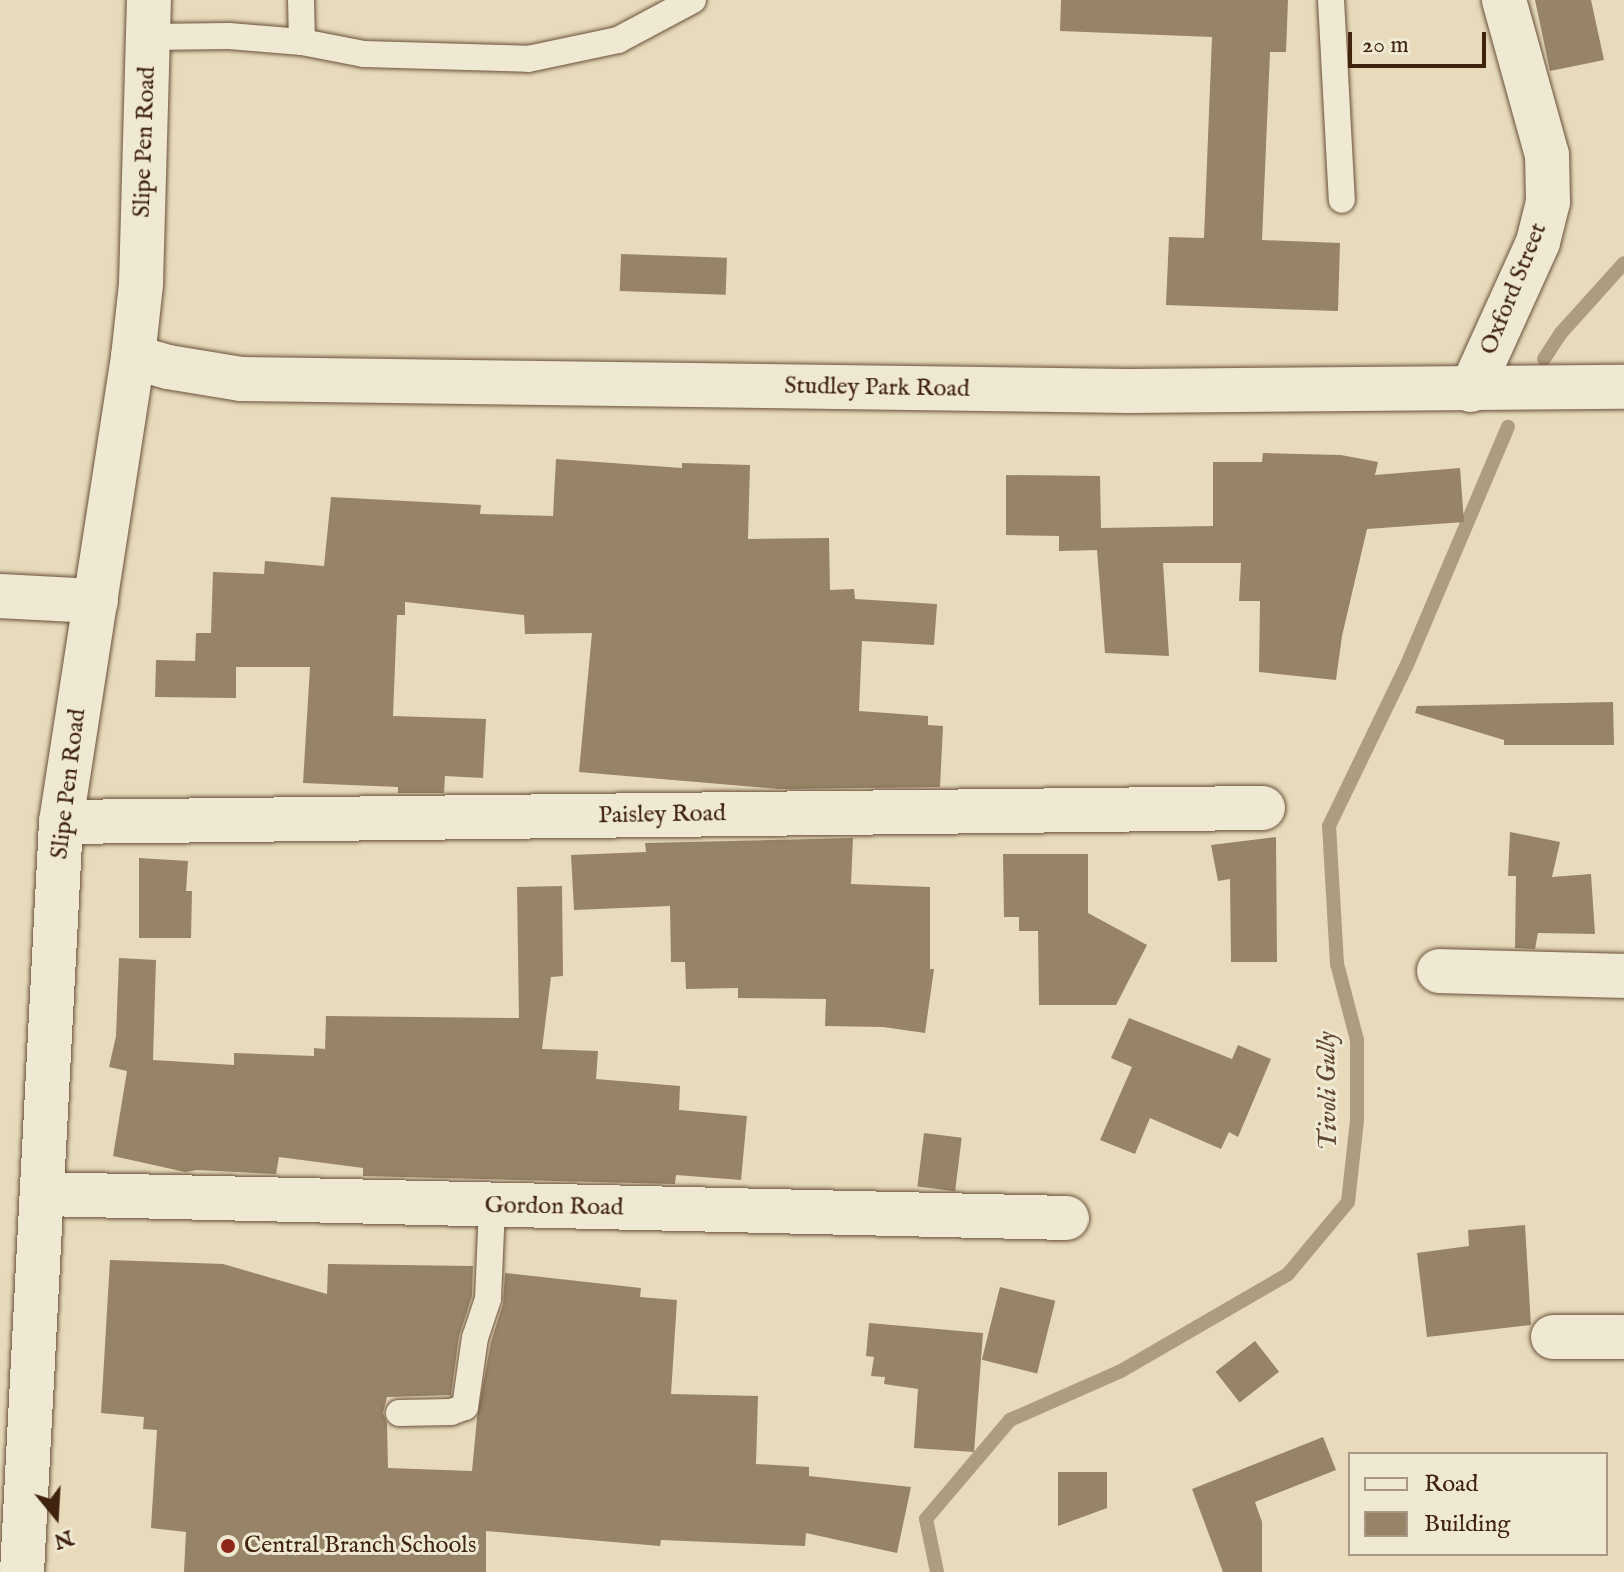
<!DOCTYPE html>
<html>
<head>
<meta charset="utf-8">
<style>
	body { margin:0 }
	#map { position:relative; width:1624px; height:1572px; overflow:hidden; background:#e7dbbc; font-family:"IM FELL English",serif }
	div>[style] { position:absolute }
	.stream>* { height:14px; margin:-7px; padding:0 7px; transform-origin:7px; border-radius:7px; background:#ae9c81 }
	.building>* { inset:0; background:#978368; transform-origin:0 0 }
	.roads { filter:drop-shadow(0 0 2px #6a513a) drop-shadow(0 0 2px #6a513a) }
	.service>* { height:26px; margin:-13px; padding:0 13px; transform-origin:13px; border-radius:13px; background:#efe8d3 }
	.minor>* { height:44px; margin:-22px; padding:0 22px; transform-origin:22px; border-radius:22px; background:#efe8d3 }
	.tertiary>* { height:44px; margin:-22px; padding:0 22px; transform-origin:22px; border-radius:22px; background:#efe8d3 }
	.dots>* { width:22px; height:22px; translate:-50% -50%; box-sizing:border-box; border:4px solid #efe8d3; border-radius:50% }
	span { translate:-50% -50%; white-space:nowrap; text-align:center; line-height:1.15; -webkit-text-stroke:6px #efe8d3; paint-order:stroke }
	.street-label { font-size:24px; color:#40230e }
	.poi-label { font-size:24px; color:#40230e }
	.left { translate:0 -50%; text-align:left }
	.water-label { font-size:26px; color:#614730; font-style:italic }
	.legend { position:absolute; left:1348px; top:1452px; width:260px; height:104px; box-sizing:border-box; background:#efe8d3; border:2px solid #a99984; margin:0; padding:10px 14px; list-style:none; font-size:24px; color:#40230e }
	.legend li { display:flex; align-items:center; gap:16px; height:40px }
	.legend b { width:40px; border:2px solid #a99984 }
	.north { position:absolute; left:16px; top:1476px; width:80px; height:80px; -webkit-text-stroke:6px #efe8d3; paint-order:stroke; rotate:162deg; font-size:22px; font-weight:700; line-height:32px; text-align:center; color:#40230e }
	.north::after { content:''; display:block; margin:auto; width:28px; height:36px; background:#40230e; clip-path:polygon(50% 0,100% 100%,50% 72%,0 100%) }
	.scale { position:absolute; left:1348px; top:32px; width:138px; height:36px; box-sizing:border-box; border:4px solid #40230e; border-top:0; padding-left:10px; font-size:24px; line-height:28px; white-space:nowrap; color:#40230e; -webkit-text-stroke:6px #efe8d3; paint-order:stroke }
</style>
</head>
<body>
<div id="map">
	<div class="stream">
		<div style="left:1544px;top:359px;width:31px;rotate:-57deg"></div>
		<div style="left:1561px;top:333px;width:94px;rotate:-48deg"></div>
		<div style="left:937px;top:1572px;width:54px;rotate:-101.7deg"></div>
		<div style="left:926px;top:1519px;width:130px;rotate:-49.7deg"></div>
		<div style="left:1010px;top:1420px;width:121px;rotate:-23.8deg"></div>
		<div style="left:1121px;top:1371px;width:193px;rotate:-30.1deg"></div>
		<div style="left:1288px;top:1274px;width:94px;rotate:-50.2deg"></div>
		<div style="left:1348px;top:1202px;width:82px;rotate:-83.7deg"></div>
		<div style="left:1357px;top:1120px;width:80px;rotate:-90deg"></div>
		<div style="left:1357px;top:1040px;width:79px;rotate:-104.7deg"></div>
		<div style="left:1337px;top:964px;width:138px;rotate:-93.3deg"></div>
		<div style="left:1329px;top:826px;width:177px;rotate:-64.2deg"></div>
		<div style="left:1406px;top:667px;width:261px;rotate:-67deg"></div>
	</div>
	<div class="building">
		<div style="clip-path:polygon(1061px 0,1288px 0,1286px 52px,1270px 52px,1262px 240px,1340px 243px,1338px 311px,1166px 305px,1169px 237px,1204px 238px,1212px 37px,1060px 31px)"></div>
		<div style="clip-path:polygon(1535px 0,1591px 0,1604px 60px,1550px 71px)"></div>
		<div style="left:621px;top:254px;width:106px;height:37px;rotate:2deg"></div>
		<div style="clip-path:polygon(1263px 453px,1341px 455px,1378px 462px,1375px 475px,1460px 468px,1464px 522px,1367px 529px,1342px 636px,1336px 680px,1259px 672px,1260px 601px,1239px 601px,1241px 563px,1163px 563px,1169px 656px,1105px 653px,1097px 550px,1059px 551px,1059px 536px,1006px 535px,1006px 475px,1100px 476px,1101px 528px,1213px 526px,1213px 462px,1262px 462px)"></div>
		<div style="clip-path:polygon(556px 459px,682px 468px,682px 463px,750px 465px,748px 539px,829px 538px,830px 590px,854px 589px,855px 599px,937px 604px,934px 645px,862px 641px,859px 711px,928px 716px,928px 725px,943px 726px,940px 787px,779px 789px,579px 772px,592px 633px,525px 634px,524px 615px,405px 602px,405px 615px,397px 615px,393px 716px,486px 719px,483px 778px,445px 776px,444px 793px,398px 793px,398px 787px,303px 783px,310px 667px,236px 667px,236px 698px,155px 697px,156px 660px,195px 661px,196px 633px,211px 633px,213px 572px,264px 574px,265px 561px,324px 566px,331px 497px,481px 505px,480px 514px,553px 516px)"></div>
		<div style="clip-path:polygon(1613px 702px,1614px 745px,1504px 745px,1504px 740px,1415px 713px,1417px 706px)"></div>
		<div style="clip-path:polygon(1510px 832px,1560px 842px,1552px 877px,1591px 874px,1595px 934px,1538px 933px,1535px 949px,1515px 948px,1516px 876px,1508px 876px)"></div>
		<div style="clip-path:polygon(1276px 837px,1277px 962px,1231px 962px,1230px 879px,1218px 881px,1211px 845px)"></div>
		<div style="clip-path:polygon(853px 838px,851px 884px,930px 887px,930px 969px,934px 969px,925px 1033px,883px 1027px,825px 1026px,826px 999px,738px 998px,738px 988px,686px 989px,685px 962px,671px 962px,670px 906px,574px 910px,571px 855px,646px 852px,645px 843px)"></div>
		<div style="clip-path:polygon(1003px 854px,1088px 854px,1088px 913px,1147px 945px,1116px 1005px,1039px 1005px,1038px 931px,1019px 931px,1019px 917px,1004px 917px)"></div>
		<div style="clip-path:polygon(139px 858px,188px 861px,186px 891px,192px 891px,191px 938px,139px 938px)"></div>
		<div style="clip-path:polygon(562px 886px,563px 976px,551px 977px,542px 1049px,598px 1051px,596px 1079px,680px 1086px,679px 1110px,747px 1116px,741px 1180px,676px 1175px,675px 1184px,363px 1176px,363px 1168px,279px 1157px,276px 1174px,197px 1170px,185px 1172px,113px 1156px,127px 1071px,109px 1067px,116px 1036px,119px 958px,156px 960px,153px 1060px,234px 1065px,234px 1053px,314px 1056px,314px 1048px,325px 1049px,326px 1016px,519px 1018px,517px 887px)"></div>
		<div style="clip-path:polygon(1129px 1018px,1232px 1059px,1238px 1045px,1271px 1059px,1238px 1137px,1229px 1132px,1221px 1149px,1150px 1118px,1135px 1154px,1100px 1140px,1132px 1067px,1111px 1058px)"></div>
		<div style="left:924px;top:1133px;width:38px;height:54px;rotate:7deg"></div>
		<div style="clip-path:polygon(1525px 1225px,1531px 1325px,1427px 1337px,1417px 1253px,1469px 1246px,1468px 1230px)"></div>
		<div style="clip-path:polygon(110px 1260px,223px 1264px,327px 1294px,328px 1264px,473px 1266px,472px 1296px,459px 1336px,451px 1395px,387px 1397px,383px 1413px,387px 1423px,388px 1468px,472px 1471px,477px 1418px,491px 1342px,503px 1304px,505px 1273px,641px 1288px,640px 1297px,677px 1300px,671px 1394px,758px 1396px,756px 1464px,809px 1467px,809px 1476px,911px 1487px,897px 1553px,806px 1533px,805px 1546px,661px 1540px,660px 1546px,486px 1531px,486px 1572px,184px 1572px,186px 1532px,151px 1528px,157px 1430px,143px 1429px,144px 1417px,101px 1413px)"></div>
		<div style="left:1000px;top:1287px;width:57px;height:75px;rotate:14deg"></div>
		<div style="clip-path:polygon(869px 1323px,983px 1333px,974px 1452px,914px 1448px,918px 1389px,884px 1384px,885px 1377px,871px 1376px,874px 1357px,866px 1356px)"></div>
		<div style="left:1255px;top:1341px;width:39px;height:50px;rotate:52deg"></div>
		<div style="clip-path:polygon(1323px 1437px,1336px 1470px,1255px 1502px,1262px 1522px,1262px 1572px,1223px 1572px,1192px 1489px)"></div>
		<div style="clip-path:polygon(1058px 1472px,1107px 1472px,1107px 1508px,1058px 1526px)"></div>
	</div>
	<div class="roads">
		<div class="service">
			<div style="left:301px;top:0;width:42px;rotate:88.6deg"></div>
			<div style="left:302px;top:42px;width:63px;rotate:11deg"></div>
			<div style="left:364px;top:54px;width:164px;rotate:1.7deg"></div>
			<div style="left:528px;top:59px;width:92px;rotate:-11.9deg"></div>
			<div style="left:618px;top:40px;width:85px;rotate:-28.1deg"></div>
			<div style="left:1331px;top:0;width:200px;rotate:86.9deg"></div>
			<div style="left:148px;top:37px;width:81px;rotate:-0.7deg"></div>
			<div style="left:229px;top:36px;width:73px;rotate:4.7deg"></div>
			<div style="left:399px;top:1413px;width:52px;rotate:-1.1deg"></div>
			<div style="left:451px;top:1412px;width:15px;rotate:-20deg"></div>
			<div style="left:465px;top:1407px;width:70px;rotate:-81.8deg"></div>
			<div style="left:475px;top:1338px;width:41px;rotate:-71.6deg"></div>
			<div style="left:488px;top:1299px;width:93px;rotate:-87.5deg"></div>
		</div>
		<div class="minor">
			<div style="left:133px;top:357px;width:36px;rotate:16deg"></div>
			<div style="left:168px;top:367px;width:74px;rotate:9.3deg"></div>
			<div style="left:241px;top:379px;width:888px;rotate:0.77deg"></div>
			<div style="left:1129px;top:391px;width:495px;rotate:-0.5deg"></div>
			<div style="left:1471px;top:390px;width:162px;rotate:-65.6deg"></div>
			<div style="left:1538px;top:242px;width:41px;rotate:-76deg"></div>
			<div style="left:1548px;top:202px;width:47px;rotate:-91.2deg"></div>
			<div style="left:1547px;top:155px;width:161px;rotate:-105.5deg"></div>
			<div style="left:0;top:596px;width:96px;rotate:3deg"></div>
			<div style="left:61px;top:822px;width:1202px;rotate:-0.67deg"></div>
			<div style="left:1439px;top:971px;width:185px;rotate:1.5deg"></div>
			<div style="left:42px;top:1194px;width:1025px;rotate:1.34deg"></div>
			<div style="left:1553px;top:1337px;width:71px"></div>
		</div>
		<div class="tertiary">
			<div style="left:22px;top:1572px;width:751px;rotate:-87.02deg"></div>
			<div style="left:61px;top:822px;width:471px;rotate:-81.2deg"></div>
			<div style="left:133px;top:357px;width:73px;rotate:-83.7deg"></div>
			<div style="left:141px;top:284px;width:284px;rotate:-88.4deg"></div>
		</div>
	</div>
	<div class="dots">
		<div style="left:228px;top:1546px;background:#8f2418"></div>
	</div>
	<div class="street-label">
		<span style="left:145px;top:142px;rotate:-88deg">Slipe Pen Road</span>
		<span style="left:1514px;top:289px;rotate:-68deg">Oxford Street</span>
		<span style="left:877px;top:388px;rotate:1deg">Studley Park Road</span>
		<span style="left:69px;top:784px;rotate:-83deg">Slipe Pen Road</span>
		<span style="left:662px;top:815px;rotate:-1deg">Paisley Road</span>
		<span style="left:554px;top:1207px;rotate:1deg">Gordon Road</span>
	</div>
	<div class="poi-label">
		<span class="left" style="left:244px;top:1546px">Central Branch Schools</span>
	</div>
	<div class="water-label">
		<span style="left:1328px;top:1091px;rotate:-91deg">Tivoli Gully</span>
	</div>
	<ul class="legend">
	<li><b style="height:10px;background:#efe8d3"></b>Road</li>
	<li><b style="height:22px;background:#978368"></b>Building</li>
	</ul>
	<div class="north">N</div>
	<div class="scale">20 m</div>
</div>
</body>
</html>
